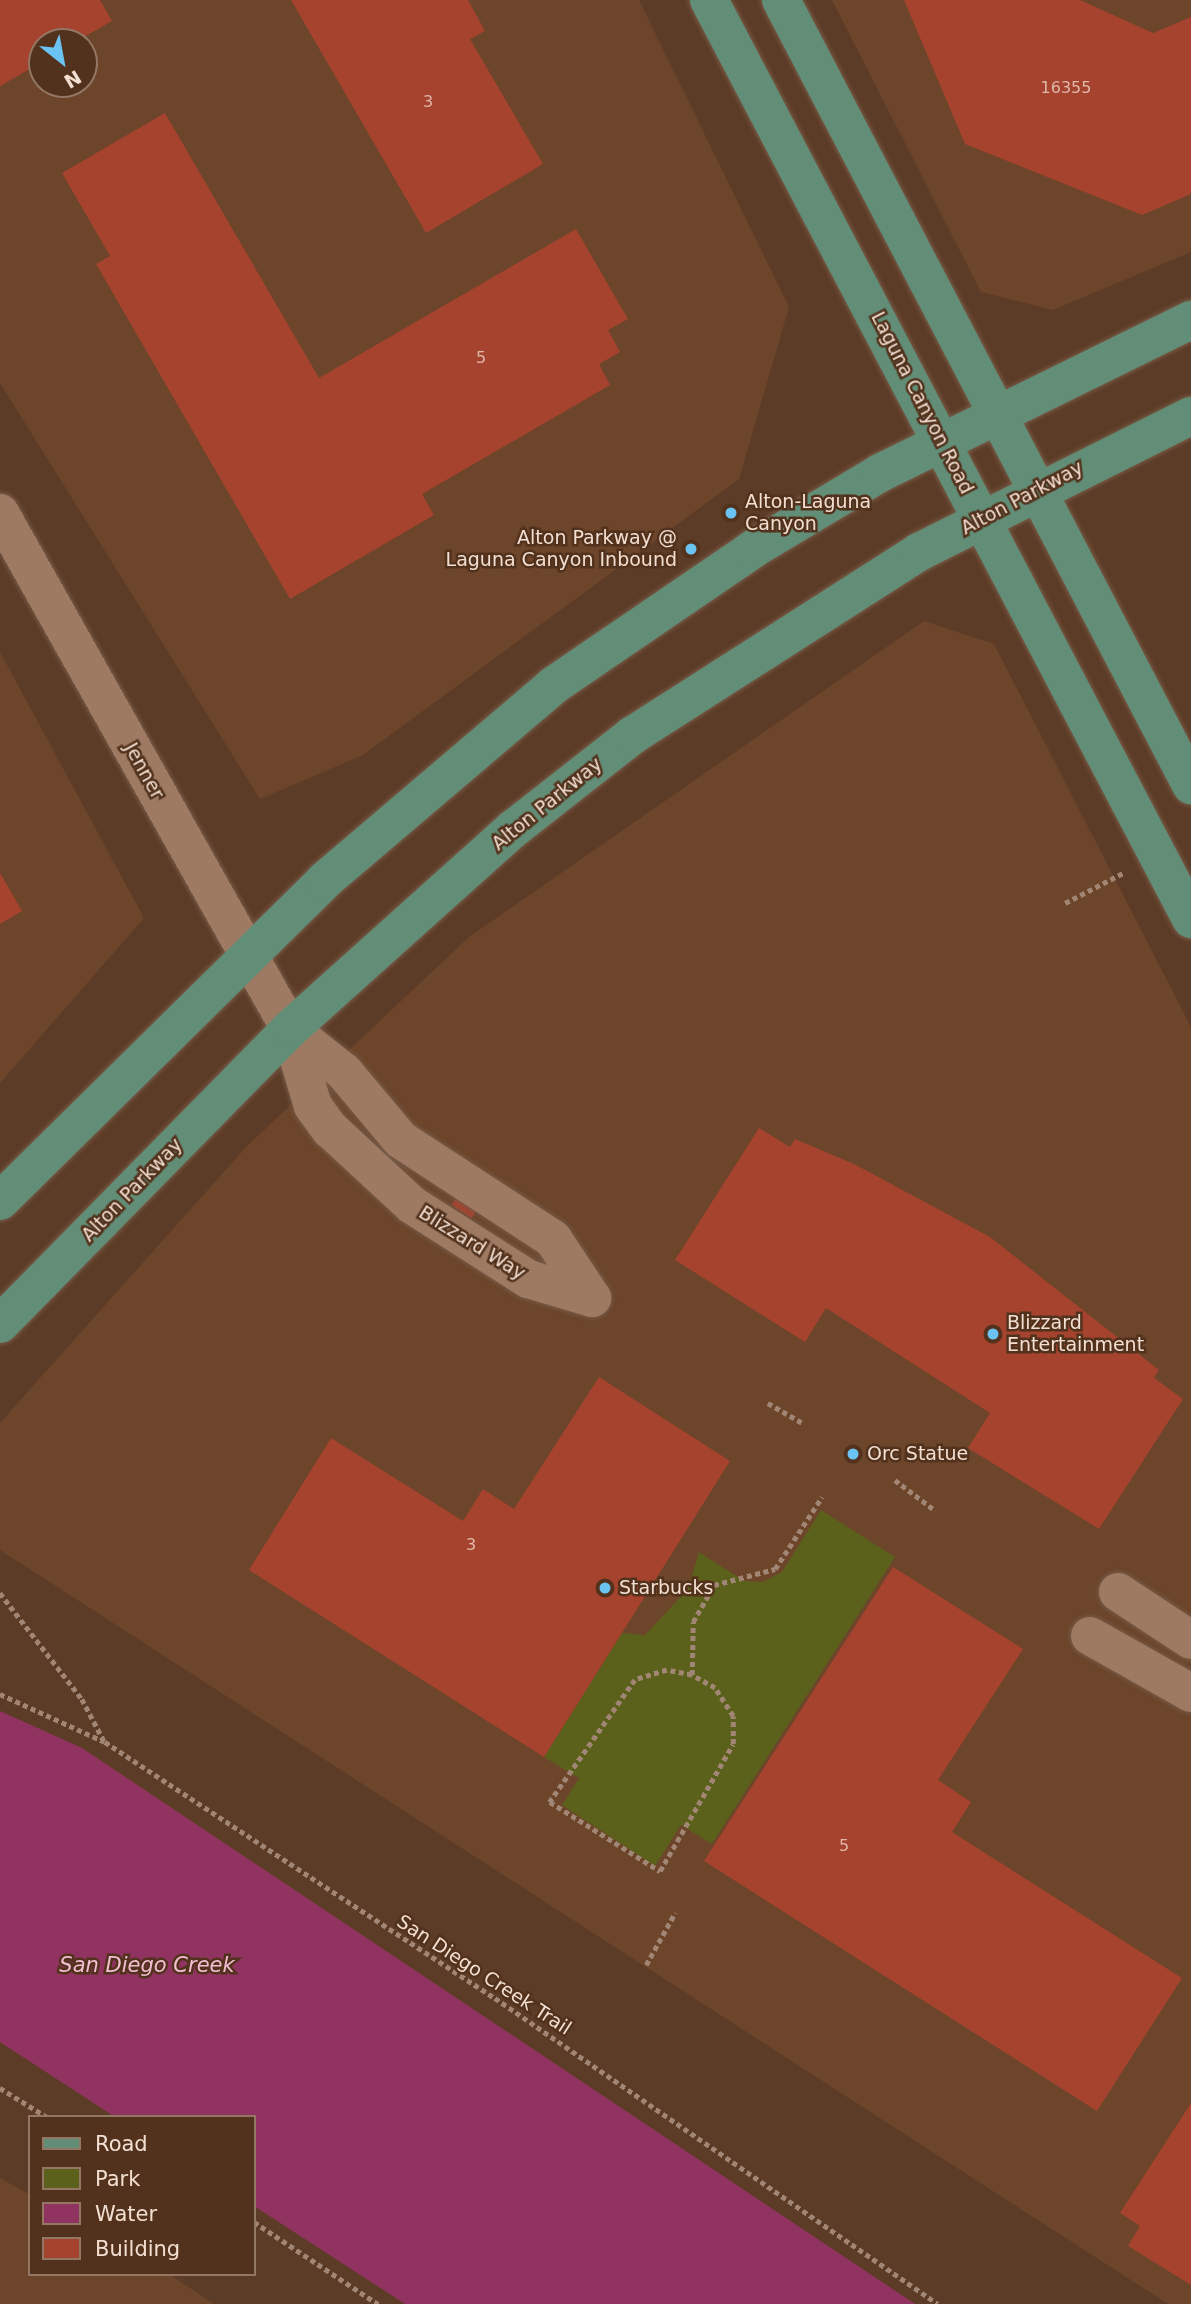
<!DOCTYPE html>
<html>
<head>
<meta charset="utf-8">
<style>
	body { margin:0 }
	#map { position:relative; width:1191px; height:2304px; overflow:hidden; background:#5d3c27; font-family:"DejaVu Sans",sans-serif }
	div>[style] { position:absolute }
	.built>* { inset:0; background:#6c452a }
	.green>* { inset:0; background:#5b601b }
	.water>* { inset:0; background:#913360 }
	.building>* { inset:0; background:#a6432e; transform-origin:0 0 }
	.path>* { height:4.5px; margin-top:-2.25px; transform-origin:0; background:repeating-linear-gradient(90deg,#a28675 0 5px,transparent 0 8.5px) }
	.roads { filter:drop-shadow(0 0 2px #765b48) drop-shadow(0 0 2px #765b48) }
	.minor>* { height:38px; margin:-19px; padding:0 19px; transform-origin:19px; border-radius:19px; background:#9f7a63 }
	.major>* { height:38px; margin:-19px; padding:0 19px; transform-origin:19px; border-radius:19px; background:#628d76 }
	.dots>* { width:19px; height:19px; translate:-50% -50%; box-sizing:border-box; border:4px solid #52321c; border-radius:50% }
	span { translate:-50% -50%; white-space:nowrap; text-align:center; line-height:1.15; -webkit-text-stroke:5px #52321c; paint-order:stroke }
	.number-label { font-size:16px; color:#e0b8a9 }
	.number-label span { -webkit-text-stroke-width:0 }
	.street-label { font-size:19px; color:#f3dfd2 }
	.poi-label { font-size:19px; color:#f3dfd2 }
	.left { translate:0 -50%; text-align:left }
	.right { translate:-100% -50%; text-align:right }
	.water-label { font-size:21px; color:#f3bed2; font-style:italic }
	.legend { position:absolute; left:28px; top:2115px; width:228px; height:161px; box-sizing:border-box; background:#52321c; border:2px solid #927765; margin:0; padding:9px 12px; list-style:none; font-size:21px; color:#f3dfd2 }
	.legend li { display:flex; align-items:center; gap:14px; height:35px }
	.legend b { width:35px; border:2px solid #927765 }
	.north { position:absolute; left:28px; top:28px; width:70px; height:70px; box-sizing:border-box; background:#52321c; border:2px solid #927765; border-radius:50%; rotate:149deg; font-size:19px; font-weight:700; line-height:28px; text-align:center; color:#f3dfd2 }
	.north::after { content:''; display:block; margin:auto; width:24px; height:32px; background:#6bc3f2; clip-path:polygon(50% 0,100% 100%,50% 72%,0 100%) }
</style>
</head>
<body>
<div id="map">
	<div class="built">
		<div style="clip-path:polygon(evenodd,0 0,639px 0,789px 307px,739px 479px,363px 755px,260px 799px,0 383px,0 0,42px 42px,84px 42px,84px 84px,42px 84px,42px 42px)"></div>
		<div style="clip-path:polygon(832px 0,1191px 0,1191px 252px,1053px 310px,981px 292px)"></div>
		<div style="clip-path:polygon(924px 621px,994px 644px,1191px 1027px,1191px 2304px,1168px 2304px,0 1550px,0 1423px,247px 1146px,469px 937px)"></div>
		<div style="clip-path:polygon(0 652px,144px 918px,0 1083px)"></div>
		<div style="clip-path:polygon(0 2178px,30px 2195px,30px 2274px,169px 2274px,214px 2304px,0 2304px)"></div>
	</div>
	<div class="green">
		<div style="clip-path:polygon(821px 1510px,895px 1557px,712px 1844px,681px 1825px,655px 1866px,562px 1805px,579px 1778px,544px 1757px,622px 1633px,645px 1635px,688px 1589px,699px 1552px,744px 1581px,763px 1582px,782px 1572px)"></div>
	</div>
	<div class="water">
		<div style="clip-path:polygon(0 1711px,82px 1748px,915px 2304px,405px 2304px,254px 2206px,254px 2117px,115px 2117px,0 2042px)"></div>
	</div>
	<div class="building">
		<div style="clip-path:polygon(0 0,100px 0,112px 21px,75px 42px,42px 42px,42px 62px,0 86px)"></div>
		<div style="clip-path:polygon(291px 0,468px 0,485px 31px,470px 39px,543px 164px,426px 233px)"></div>
		<div style="clip-path:polygon(904px 0,1080px 0,1153px 33px,1191px 17px,1191px 194px,1142px 215px,965px 144px)"></div>
		<div style="clip-path:polygon(165px 113px,319px 378px,576px 229px,628px 319px,608px 330px,620px 352px,599px 364px,610px 385px,422px 494px,434px 515px,290px 599px,96px 264px,110px 256px,62px 173px)"></div>
		<div style="clip-path:polygon(0 873px,22px 911px,0 924px)"></div>
		<div style="clip-path:polygon(759px 1128px,790px 1147px,795px 1139px,854px 1164px,990px 1237px,1159px 1370px,1154px 1378px,1183px 1399px,1099px 1529px,968px 1448px,990px 1413px,826px 1308px,805px 1342px,675px 1260px)"></div>
		<div style="left:458px;top:1195px;width:24px;height:12px;rotate:33deg"></div>
		<div style="clip-path:polygon(599px 1377px,730px 1461px,544px 1757px,249px 1570px,331px 1438px,463px 1521px,483px 1489px,514px 1509px)"></div>
		<div style="clip-path:polygon(893px 1567px,1023px 1649px,938px 1780px,971px 1802px,952px 1832px,1182px 1978px,1097px 2111px,704px 1861px)"></div>
		<div style="clip-path:polygon(1191px 2103px,1191px 2285px,1128px 2246px,1140px 2226px,1120px 2213px)"></div>
	</div>
	<div class="path">
		<div style="left:1065px;top:903px;width:68px;rotate:-27.3deg"></div>
		<div style="left:768px;top:1403px;width:39px;rotate:30deg"></div>
		<div style="left:895px;top:1480px;width:51px;rotate:37.1deg"></div>
		<div style="left:0;top:1593px;width:134px;rotate:52.3deg"></div>
		<div style="left:82px;top:1699px;width:47px;rotate:62.4deg"></div>
		<div style="left:692px;top:1675px;width:25px;rotate:-169deg"></div>
		<div style="left:667px;top:1670px;width:34px;rotate:163deg"></div>
		<div style="left:635px;top:1680px;width:149px;rotate:124.9deg"></div>
		<div style="left:550px;top:1802px;width:130px;rotate:32.1deg"></div>
		<div style="left:660px;top:1871px;width:146px;rotate:-60.1deg"></div>
		<div style="left:733px;top:1744px;width:28px;rotate:-90deg"></div>
		<div style="left:733px;top:1716px;width:33px;rotate:-123deg"></div>
		<div style="left:715px;top:1688px;width:26px;rotate:-151deg"></div>
		<div style="left:692px;top:1675px;width:53px;rotate:-88.9deg"></div>
		<div style="left:693px;top:1622px;width:43px;rotate:-60.4deg"></div>
		<div style="left:714px;top:1585px;width:63px;rotate:-14.7deg"></div>
		<div style="left:775px;top:1569px;width:86px;rotate:-56.9deg"></div>
		<div style="left:0;top:1694px;width:115px;rotate:24.6deg"></div>
		<div style="left:105px;top:1742px;width:467px;rotate:33.3deg"></div>
		<div style="left:495px;top:1998px;width:538px;rotate:34.63deg"></div>
		<div style="left:646px;top:1965px;width:60px;rotate:-60.9deg"></div>
		<div style="left:0;top:2088px;width:55px;rotate:31.7deg"></div>
		<div style="left:254px;top:2222px;width:149px;rotate:33.5deg"></div>
	</div>
	<div class="roads">
		<div class="minor">
			<div style="left:0;top:513px;width:592px;rotate:60.66deg"></div>
			<div style="left:290px;top:1029px;width:80px;rotate:73.4deg"></div>
			<div style="left:313px;top:1106px;width:29px;rotate:54deg"></div>
			<div style="left:330px;top:1129px;width:112px;rotate:42.8deg"></div>
			<div style="left:412px;top:1205px;width:138px;rotate:32.5deg"></div>
			<div style="left:528px;top:1279px;width:67px;rotate:16.5deg"></div>
			<div style="left:592px;top:1298px;width:71px;rotate:-123.5deg"></div>
			<div style="left:553px;top:1239px;width:181px;rotate:-146.9deg"></div>
			<div style="left:401px;top:1140px;width:89px;rotate:-130deg"></div>
			<div style="left:344px;top:1072px;width:69px;rotate:-141.5deg"></div>
			<div style="left:1118px;top:1592px;width:87px;rotate:33.3deg"></div>
			<div style="left:1090px;top:1636px;width:116px;rotate:29.4deg"></div>
		</div>
		<div class="major">
			<div style="left:709px;top:0;width:1038px;rotate:62.32deg"></div>
			<div style="left:781px;top:0;width:886px;rotate:62.42deg"></div>
			<div style="left:0;top:1201px;width:455px;rotate:-44.6deg"></div>
			<div style="left:324px;top:881px;width:302px;rotate:-40.4deg"></div>
			<div style="left:554px;top:685px;width:241px;rotate:-34.3deg"></div>
			<div style="left:753px;top:549px;width:148px;rotate:-30.9deg"></div>
			<div style="left:880px;top:473px;width:347px;rotate:-26.2deg"></div>
			<div style="left:0;top:1324px;width:414px;rotate:-45.5deg"></div>
			<div style="left:290px;top:1029px;width:300px;rotate:-41.9deg"></div>
			<div style="left:513px;top:829px;width:152px;rotate:-38.1deg"></div>
			<div style="left:633px;top:735px;width:340px;rotate:-32.6deg"></div>
			<div style="left:919px;top:552px;width:304px;rotate:-26.6deg"></div>
		</div>
	</div>
	<div class="dots">
		<div style="left:731px;top:513px;background:#6bc3f2"></div>
		<div style="left:691px;top:549px;background:#6bc3f2"></div>
		<div style="left:993px;top:1334px;background:#6bc3f2"></div>
		<div style="left:853px;top:1454px;background:#6bc3f2"></div>
		<div style="left:605px;top:1588px;background:#6bc3f2"></div>
	</div>
	<div class="number-label">
		<span style="left:1066px;top:88px">16355</span>
		<span style="left:428px;top:102px">3</span>
		<span style="left:481px;top:358px">5</span>
		<span style="left:471px;top:1545px">3</span>
		<span style="left:844px;top:1846px">5</span>
	</div>
	<div class="street-label">
		<span style="left:922px;top:403px;rotate:63deg">Laguna Canyon Road</span>
		<span style="left:1022px;top:498px;rotate:-28deg">Alton Parkway</span>
		<span style="left:144px;top:771px;rotate:61deg">Jenner</span>
		<span style="left:547px;top:804px;rotate:-39deg">Alton Parkway</span>
		<span style="left:132px;top:1190px;rotate:-46deg">Alton Parkway</span>
		<span style="left:472px;top:1243px;rotate:32deg">Blizzard Way</span>
		<span style="left:484px;top:1975px;rotate:33deg">San Diego Creek Trail</span>
	</div>
	<div class="poi-label">
		<span class="left" style="left:745px;top:513px">Alton-Laguna<br>Canyon</span>
		<span class="right" style="left:677px;top:549px">Alton Parkway @<br>Laguna Canyon Inbound</span>
		<span class="left" style="left:1007px;top:1334px">Blizzard<br>Entertainment</span>
		<span class="left" style="left:867px;top:1454px">Orc Statue</span>
		<span class="left" style="left:619px;top:1588px">Starbucks</span>
	</div>
	<div class="water-label">
		<span style="left:147px;top:1965px">San Diego Creek</span>
	</div>
	<ul class="legend">
	<li><b style="height:9px;background:#628d76"></b>Road</li>
	<li><b style="height:19px;background:#5b601b"></b>Park</li>
	<li><b style="height:19px;background:#913360"></b>Water</li>
	<li><b style="height:19px;background:#a6432e"></b>Building</li>
	</ul>
	<div class="north">N</div>
</div>
</body>
</html>
